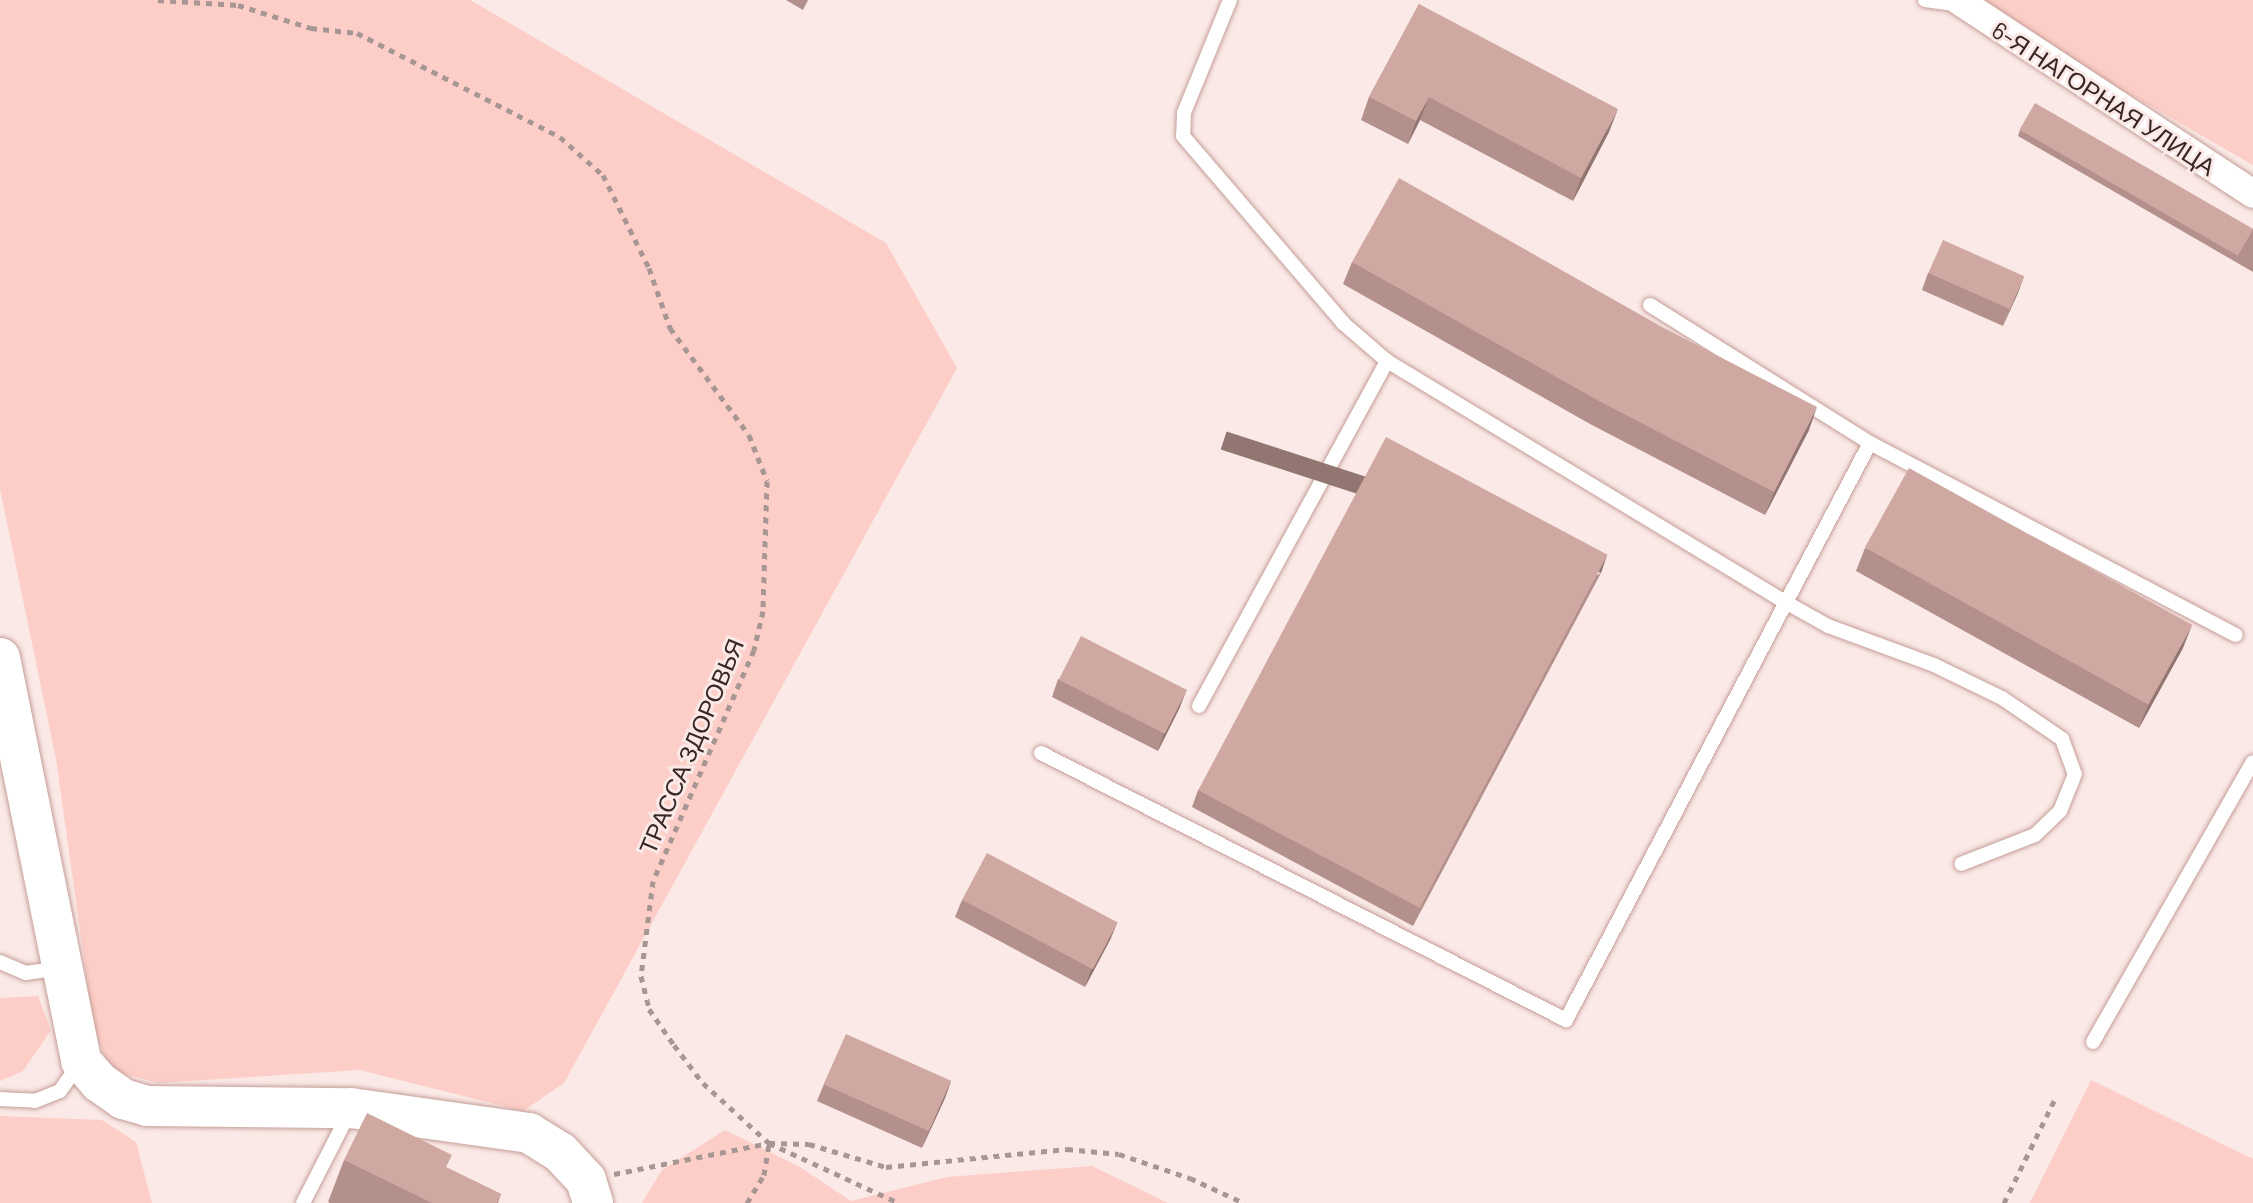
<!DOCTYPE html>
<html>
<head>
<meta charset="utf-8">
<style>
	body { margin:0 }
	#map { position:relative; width:2253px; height:1203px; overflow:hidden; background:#fae9e6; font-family:Barlow,sans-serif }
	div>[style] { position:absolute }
	.green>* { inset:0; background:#fccec7 }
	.path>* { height:5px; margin-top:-2.5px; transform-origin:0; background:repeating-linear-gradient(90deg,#a79694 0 6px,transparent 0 12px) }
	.roads { filter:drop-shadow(0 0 2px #c59d97) drop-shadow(0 0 2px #c59d97) }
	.lane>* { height:14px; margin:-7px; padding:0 7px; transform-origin:7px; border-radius:7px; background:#fff }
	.street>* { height:28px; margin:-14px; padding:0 14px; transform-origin:14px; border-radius:14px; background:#fff }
	.secondary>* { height:40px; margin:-20px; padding:0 20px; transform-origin:20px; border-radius:20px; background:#fff }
	.wall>* { inset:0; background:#b3908b }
	.shaded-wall>* { inset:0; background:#927671; transform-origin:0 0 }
	.building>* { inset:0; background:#d0a8a2; transform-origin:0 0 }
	span { translate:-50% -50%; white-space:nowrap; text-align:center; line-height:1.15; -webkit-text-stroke:6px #fae9e6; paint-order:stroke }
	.street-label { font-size:24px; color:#372725 }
</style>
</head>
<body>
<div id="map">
	<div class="green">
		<div style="clip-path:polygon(0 0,470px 0,886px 243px,957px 368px,564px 1083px,523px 1111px,360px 1070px,158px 1083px,109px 1070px,93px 1022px,56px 759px,0 489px)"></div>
		<div style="clip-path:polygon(1974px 0,2253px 0,2253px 165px,1983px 10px)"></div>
		<div style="clip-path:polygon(38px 996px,51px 1030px,23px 1071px,0 1081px,0 998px)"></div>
		<div style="clip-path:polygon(2091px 1080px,2253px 1159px,2253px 1203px,2030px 1203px)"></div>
		<div style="clip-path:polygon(0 1116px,102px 1120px,136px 1142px,152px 1203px,0 1203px)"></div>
		<div style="clip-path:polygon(725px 1130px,800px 1167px,851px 1201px,947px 1177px,1092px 1166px,1168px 1203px,642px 1203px,662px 1170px)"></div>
	</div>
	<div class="path">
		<div style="left:158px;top:0;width:80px;rotate:3.6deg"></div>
		<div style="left:238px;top:5px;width:77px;rotate:17.5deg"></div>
		<div style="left:311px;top:28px;width:46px;rotate:6.2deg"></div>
		<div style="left:357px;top:33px;width:228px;rotate:27.1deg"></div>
		<div style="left:560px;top:137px;width:57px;rotate:41.5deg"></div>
		<div style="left:603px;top:175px;width:104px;rotate:63.7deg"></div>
		<div style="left:649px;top:268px;width:64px;rotate:70.7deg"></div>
		<div style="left:670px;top:328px;width:133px;rotate:53.6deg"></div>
		<div style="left:749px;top:435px;width:49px;rotate:68.6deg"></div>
		<div style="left:767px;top:481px;width:130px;rotate:91.8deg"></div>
		<div style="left:763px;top:611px;width:40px;rotate:103deg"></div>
		<div style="left:754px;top:650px;width:252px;rotate:113.6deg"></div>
		<div style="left:653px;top:881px;width:96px;rotate:97.2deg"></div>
		<div style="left:641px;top:976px;width:34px;rotate:76deg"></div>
		<div style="left:649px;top:1009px;width:44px;rotate:55.2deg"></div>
		<div style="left:674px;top:1045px;width:48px;rotate:52.7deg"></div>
		<div style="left:703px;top:1083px;width:89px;rotate:42.3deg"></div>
		<div style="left:614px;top:1174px;width:158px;rotate:-11.3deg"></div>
		<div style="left:769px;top:1143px;width:40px;rotate:1.4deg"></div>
		<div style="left:809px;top:1144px;width:80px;rotate:16.6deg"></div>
		<div style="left:886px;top:1167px;width:182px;rotate:-5.7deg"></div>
		<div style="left:1067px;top:1149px;width:52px;rotate:5.5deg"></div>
		<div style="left:1119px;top:1154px;width:75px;rotate:18.7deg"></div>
		<div style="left:1190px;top:1178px;width:60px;rotate:24.8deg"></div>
		<div style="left:747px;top:1203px;width:33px;rotate:-59deg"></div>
		<div style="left:764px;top:1175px;width:32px;rotate:-81deg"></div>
		<div style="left:769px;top:1143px;width:143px;rotate:24.8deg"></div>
		<div style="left:2004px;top:1203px;width:114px;rotate:-63.9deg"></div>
	</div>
	<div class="roads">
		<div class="lane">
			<div style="left:1230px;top:0;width:122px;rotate:112.2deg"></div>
			<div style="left:1184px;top:113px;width:23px;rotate:92deg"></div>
			<div style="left:1183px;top:136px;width:246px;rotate:49.4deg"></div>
			<div style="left:1343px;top:323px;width:58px;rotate:40.8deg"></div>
			<div style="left:1387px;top:361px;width:468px;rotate:31.2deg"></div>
			<div style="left:1787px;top:603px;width:47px;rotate:29.3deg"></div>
			<div style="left:1828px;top:626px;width:113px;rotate:20.2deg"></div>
			<div style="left:1934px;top:665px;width:76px;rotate:25.9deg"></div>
			<div style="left:2002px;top:698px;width:73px;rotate:34.3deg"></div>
			<div style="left:2062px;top:739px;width:37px;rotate:70deg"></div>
			<div style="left:2075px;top:774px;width:40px;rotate:112deg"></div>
			<div style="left:2060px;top:811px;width:35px;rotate:136deg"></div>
			<div style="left:2035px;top:835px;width:79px;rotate:158.6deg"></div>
			<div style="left:1925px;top:0;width:35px;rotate:8deg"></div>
			<div style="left:1650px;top:305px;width:260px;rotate:32.1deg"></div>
			<div style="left:1870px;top:443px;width:413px;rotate:27.7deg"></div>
			<div style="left:1199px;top:706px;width:393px;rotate:-61.4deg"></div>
			<div style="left:1041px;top:753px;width:589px;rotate:26.96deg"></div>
			<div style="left:1566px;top:1020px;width:652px;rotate:-62.22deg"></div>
			<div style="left:0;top:962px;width:28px;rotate:23deg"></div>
			<div style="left:26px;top:973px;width:35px;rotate:-8deg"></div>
			<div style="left:2093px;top:1042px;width:322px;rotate:-60.3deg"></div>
			<div style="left:0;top:1099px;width:35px;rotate:3deg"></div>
			<div style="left:35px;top:1101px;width:27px;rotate:-22deg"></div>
			<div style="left:60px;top:1091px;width:32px;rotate:-55deg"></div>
			<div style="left:303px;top:1203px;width:103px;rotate:-62.9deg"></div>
		</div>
		<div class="street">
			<div style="left:1958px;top:0;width:353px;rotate:33.3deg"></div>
		</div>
		<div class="secondary">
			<div style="left:0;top:658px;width:411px;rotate:78.6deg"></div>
			<div style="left:81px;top:1061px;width:28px;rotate:49deg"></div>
			<div style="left:99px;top:1082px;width:29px;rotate:35deg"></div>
			<div style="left:123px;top:1099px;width:25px;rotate:16deg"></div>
			<div style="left:147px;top:1106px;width:204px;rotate:0.6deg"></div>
			<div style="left:351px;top:1108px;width:180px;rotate:8deg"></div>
			<div style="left:529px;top:1133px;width:36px;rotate:32deg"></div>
			<div style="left:560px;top:1152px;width:38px;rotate:47deg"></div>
			<div style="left:586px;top:1180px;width:24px;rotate:73deg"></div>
		</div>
	</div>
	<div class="wall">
		<div style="clip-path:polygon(786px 0,808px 0,803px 10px)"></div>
		<div style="clip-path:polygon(1419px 4px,1609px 132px,1573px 201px,1420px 120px,1408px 144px,1361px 120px,1369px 97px)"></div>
		<div style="clip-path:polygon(2020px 130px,2253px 229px,2253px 272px,2018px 136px)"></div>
		<div style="clip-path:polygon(1352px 262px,1809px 430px,1765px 515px,1590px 424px,1343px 284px)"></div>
		<div style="clip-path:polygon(1928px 273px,2024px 276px,2003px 326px,1922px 290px)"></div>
		<div style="clip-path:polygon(1865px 548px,2183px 648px,2139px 728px,1856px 571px)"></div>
		<div style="clip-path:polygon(1601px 573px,1413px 926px,1192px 807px,1198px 790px)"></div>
		<div style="clip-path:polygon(1058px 679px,1180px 707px,1158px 751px,1052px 697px)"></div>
		<div style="clip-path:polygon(962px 900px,1117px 923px,1110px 940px,1085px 987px,955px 917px)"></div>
		<div style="clip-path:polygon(951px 1081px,945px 1098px,922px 1148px,817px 1101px,824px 1084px)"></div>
		<div style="clip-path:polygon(344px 1160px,447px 1168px,501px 1194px,498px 1203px,330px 1203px,328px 1202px)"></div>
	</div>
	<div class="shaded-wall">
		<div style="clip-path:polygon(1429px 97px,1420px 120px,1408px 144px,1416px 121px)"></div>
		<div style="clip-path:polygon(1618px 109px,1609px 132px,1573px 201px,1581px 178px)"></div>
		<div style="clip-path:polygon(2024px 276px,2018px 293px,2003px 326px,2010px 309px)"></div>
		<div style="clip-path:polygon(1817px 407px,1809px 430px,1765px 515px,1774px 492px)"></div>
		<div style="left:1607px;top:555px;width:19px;height:400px;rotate:108deg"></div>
		<div style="clip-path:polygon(2192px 625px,2183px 648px,2139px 728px,2148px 705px)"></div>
		<div style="clip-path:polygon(1187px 689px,1180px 707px,1158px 751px,1164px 733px)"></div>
		<div style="clip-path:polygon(1117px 923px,1110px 940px,1085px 987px,1091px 970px)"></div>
		<div style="clip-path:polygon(951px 1081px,945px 1098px,922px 1148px,929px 1131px)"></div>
	</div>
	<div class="building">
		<div style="clip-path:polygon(1419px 4px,1618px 109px,1581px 178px,1429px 97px,1416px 121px,1369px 97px)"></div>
		<div style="left:2035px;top:103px;width:252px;height:31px;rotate:30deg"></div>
		<div style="clip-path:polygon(1399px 178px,1662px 327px,1817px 407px,1774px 492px,1599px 401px,1352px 262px)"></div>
		<div style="left:1943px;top:240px;width:89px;height:36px;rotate:24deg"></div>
		<div style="left:1386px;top:437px;width:251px;height:400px;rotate:28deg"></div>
		<div style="left:1909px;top:468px;width:324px;height:91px;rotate:29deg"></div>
		<div style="left:1081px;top:636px;width:119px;height:49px;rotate:27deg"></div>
		<div style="left:987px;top:853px;width:148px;height:53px;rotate:28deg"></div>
		<div style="left:846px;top:1034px;width:115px;height:55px;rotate:24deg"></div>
		<div style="clip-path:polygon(367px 1113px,452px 1155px,446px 1167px,501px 1194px,497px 1203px,432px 1203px,344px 1160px)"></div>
	</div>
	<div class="street-label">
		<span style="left:2104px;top:98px;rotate:33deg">6-Я НАГОРНАЯ УЛИЦА</span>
		<span style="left:691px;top:746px;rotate:-67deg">ТРАССА ЗДОРОВЬЯ</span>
	</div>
</div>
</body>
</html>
